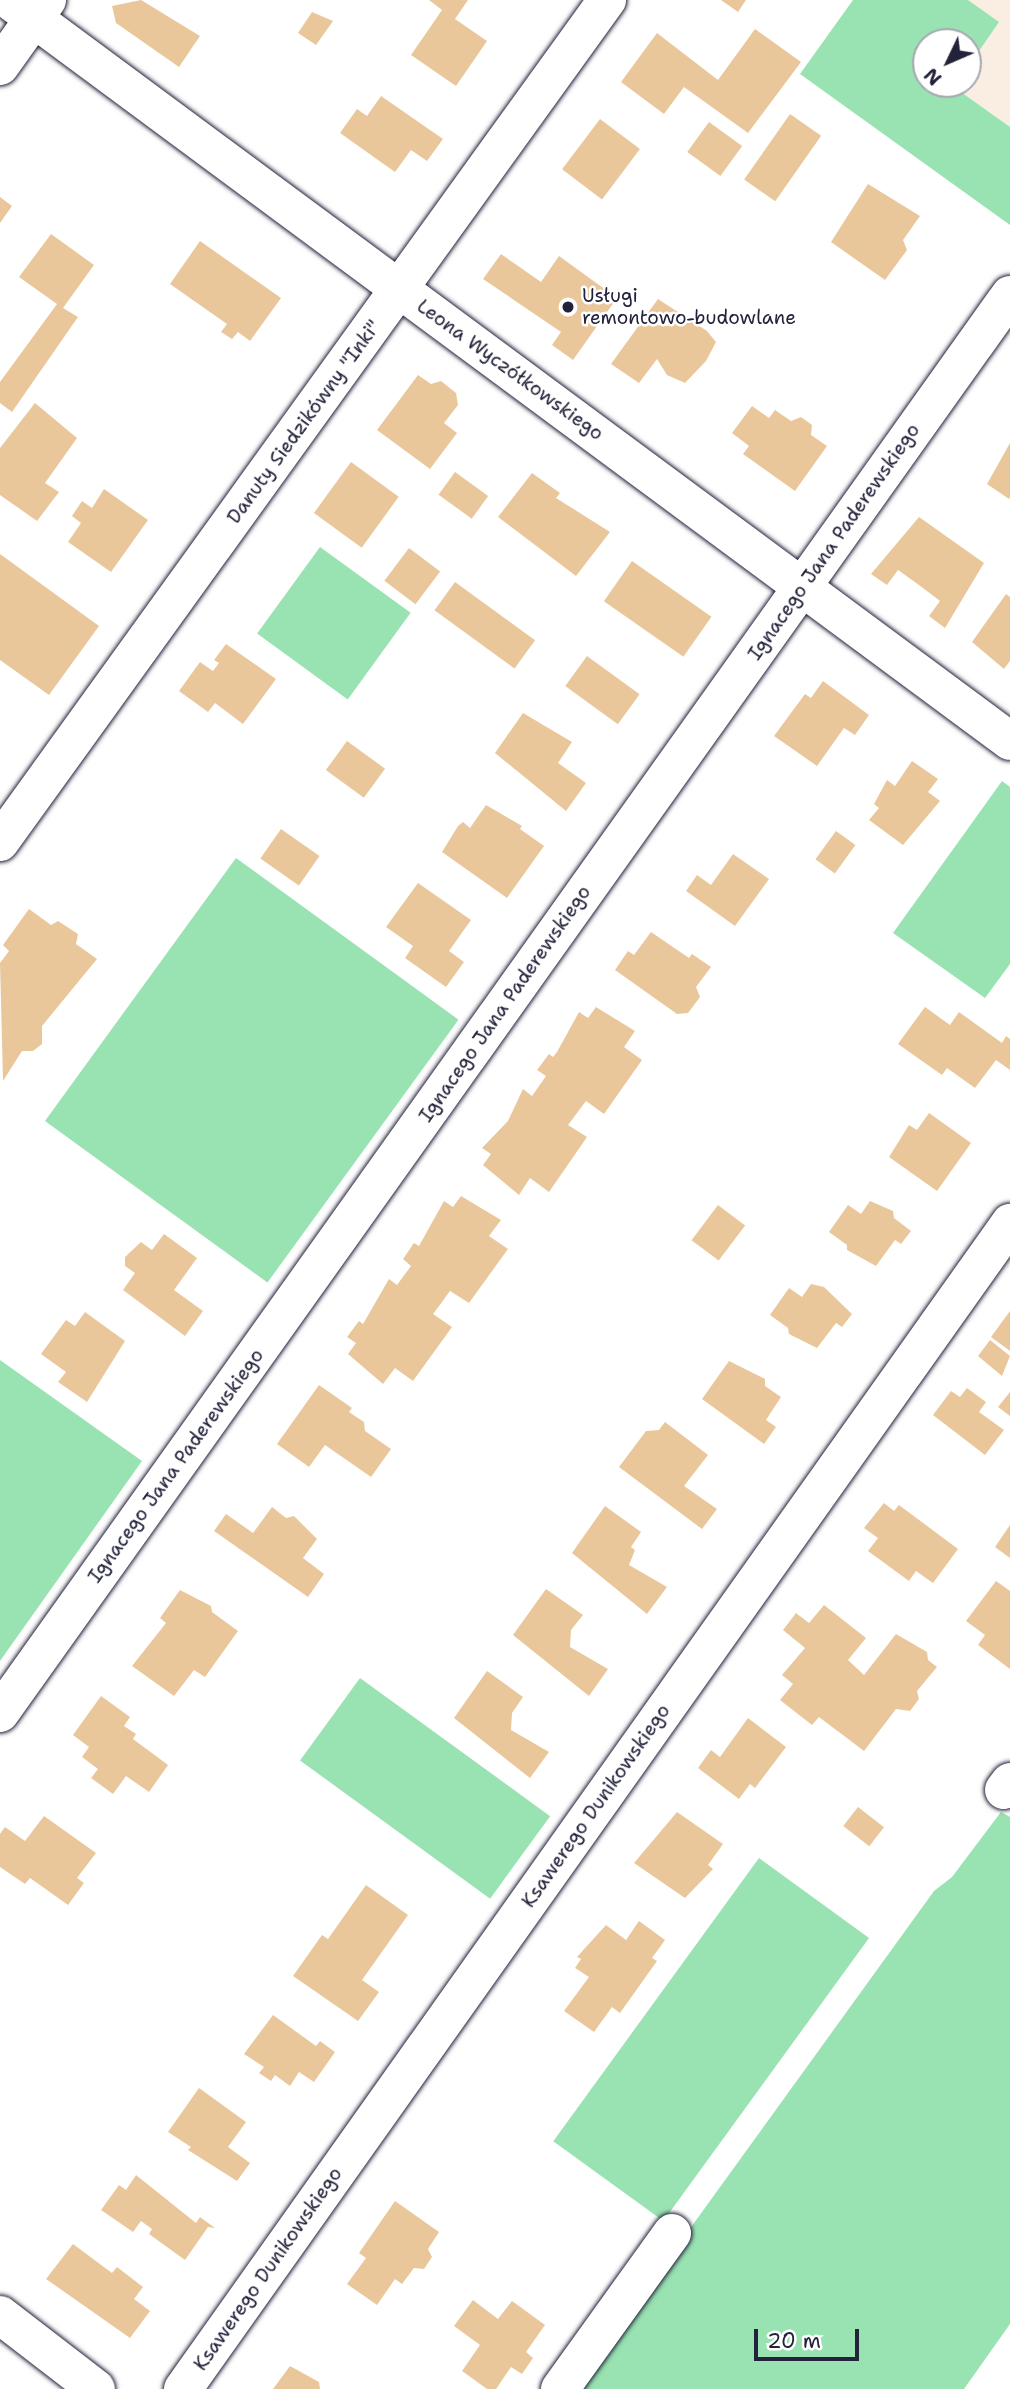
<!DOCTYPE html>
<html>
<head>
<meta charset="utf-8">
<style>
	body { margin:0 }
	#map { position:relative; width:1010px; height:2389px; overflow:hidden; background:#fff; font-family:"Shantell Sans",sans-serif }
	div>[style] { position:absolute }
	.built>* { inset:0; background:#f9eee1 }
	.green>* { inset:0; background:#99e2b1; transform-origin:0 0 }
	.building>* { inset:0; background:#eac79b; transform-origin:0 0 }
	.roads { filter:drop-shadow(0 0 2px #22223b) drop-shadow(0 0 2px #22223b) }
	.minor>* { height:38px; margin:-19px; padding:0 19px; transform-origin:19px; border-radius:19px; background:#fff }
	.dots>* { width:19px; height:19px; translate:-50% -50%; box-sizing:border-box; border:4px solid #fff; border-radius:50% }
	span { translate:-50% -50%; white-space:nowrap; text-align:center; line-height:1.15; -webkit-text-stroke:5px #fff; paint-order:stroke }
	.poi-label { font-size:19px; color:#22223b }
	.left { translate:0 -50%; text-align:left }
	.street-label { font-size:19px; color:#22223b }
	.north { position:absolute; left:912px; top:28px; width:70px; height:70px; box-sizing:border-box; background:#fff; border:2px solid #a7a7b1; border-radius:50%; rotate:226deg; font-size:19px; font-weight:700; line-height:28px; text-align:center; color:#22223b }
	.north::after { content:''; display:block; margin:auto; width:24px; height:32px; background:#22223b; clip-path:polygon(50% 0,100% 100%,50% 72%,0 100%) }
	.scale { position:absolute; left:754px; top:2329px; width:105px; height:32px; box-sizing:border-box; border:4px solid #22223b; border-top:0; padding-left:9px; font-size:21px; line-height:24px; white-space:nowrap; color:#22223b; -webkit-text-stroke:5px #fff; paint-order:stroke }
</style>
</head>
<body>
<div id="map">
	<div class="built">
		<div style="clip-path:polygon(968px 0,1010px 0,1010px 127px,954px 87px,968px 84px,968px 67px,999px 22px)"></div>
	</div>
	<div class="green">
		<div style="clip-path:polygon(853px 0,968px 0,999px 22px,968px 67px,968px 42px,926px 42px,926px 84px,956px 84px,954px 87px,1010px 127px,1010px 225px,800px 74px)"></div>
		<div style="left:320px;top:547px;width:112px;height:107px;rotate:36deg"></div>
		<div style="clip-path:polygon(1002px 781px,1010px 787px,1010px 964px,985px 998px,893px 933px)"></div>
		<div style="left:236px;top:858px;width:275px;height:325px;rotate:36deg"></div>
		<div style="clip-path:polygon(0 1360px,142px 1461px,0 1661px)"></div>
		<div style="left:360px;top:1678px;width:235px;height:102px;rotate:36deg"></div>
		<div style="clip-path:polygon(1001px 1812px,1010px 1817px,1010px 2324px,964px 2389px,574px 2389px,934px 1891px,952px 1877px)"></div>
		<div style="left:759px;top:1858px;width:136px;height:350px;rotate:36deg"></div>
	</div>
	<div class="building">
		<div style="clip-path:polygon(141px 0,200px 36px,179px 67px,116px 23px,112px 6px)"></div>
		<div style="clip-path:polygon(429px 0,468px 0,455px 19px,487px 41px,456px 86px,411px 55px,442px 10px)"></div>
		<div style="clip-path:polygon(721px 0,746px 0,738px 12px)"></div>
		<div style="clip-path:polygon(312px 12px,333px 21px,316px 45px,298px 33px)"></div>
		<div style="clip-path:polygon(755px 29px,801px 62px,748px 133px,684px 87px,664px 114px,621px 82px,657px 33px,718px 80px)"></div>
		<div style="clip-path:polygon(381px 96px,443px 139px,427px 161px,411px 150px,395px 172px,340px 133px,357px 109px,367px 116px)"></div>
		<div style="left:790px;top:114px;width:38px;height:80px;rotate:35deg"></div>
		<div style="left:600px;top:119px;width:50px;height:63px;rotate:37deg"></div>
		<div style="left:709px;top:122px;width:41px;height:37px;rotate:36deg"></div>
		<div style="clip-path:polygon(868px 184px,920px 216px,903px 240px,907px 250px,885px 280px,831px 242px)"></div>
		<div style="clip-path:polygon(0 197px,12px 206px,0 223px)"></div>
		<div style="clip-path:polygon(51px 234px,94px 265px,63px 308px,78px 317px,12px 412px,0 403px,0 382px,57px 304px,19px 277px)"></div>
		<div style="clip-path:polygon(200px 241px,281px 298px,250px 341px,238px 332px,232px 339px,221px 332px,227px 324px,170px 284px)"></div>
		<div style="clip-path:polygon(501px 254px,541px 282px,559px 256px,617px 298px,573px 360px,552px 345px,561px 332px,483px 279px)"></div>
		<div style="clip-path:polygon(658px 299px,707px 331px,716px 342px,706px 361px,685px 383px,667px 375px,657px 359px,639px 383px,611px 364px)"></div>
		<div style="clip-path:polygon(418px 375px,431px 384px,441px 381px,456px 393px,458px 405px,444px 423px,457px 433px,430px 469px,377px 430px)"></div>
		<div style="clip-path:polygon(35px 403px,77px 438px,45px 483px,59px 492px,37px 521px,0 495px,0 448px)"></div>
		<div style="clip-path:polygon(752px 406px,769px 418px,775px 410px,791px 421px,801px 417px,812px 425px,811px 435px,827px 446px,795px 491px,743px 454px,749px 446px,732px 433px)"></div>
		<div style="clip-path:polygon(1010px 443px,1010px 497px,1009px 499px,987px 484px)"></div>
		<div style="left:351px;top:462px;width:59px;height:63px;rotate:36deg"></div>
		<div style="left:455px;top:472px;width:41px;height:28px;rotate:36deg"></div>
		<div style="clip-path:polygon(532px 473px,560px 493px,556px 498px,610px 532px,576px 576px,498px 517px)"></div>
		<div style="clip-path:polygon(104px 489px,148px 520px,111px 572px,68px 542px,81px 523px,72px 516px,82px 501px,92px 508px)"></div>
		<div style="clip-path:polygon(919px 517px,984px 563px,945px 628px,929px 616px,940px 601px,919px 585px,898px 570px,887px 585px,871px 574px)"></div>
		<div style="left:409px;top:548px;width:39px;height:41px;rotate:37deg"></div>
		<div style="clip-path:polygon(0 554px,99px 626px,49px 695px,0 660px)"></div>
		<div style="left:632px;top:561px;width:97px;height:49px;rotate:35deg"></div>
		<div style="left:455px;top:582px;width:99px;height:35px;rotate:36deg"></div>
		<div style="clip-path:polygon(1006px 594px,1010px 597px,1010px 661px,1004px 669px,972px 642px)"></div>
		<div style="clip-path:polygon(226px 644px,276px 679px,243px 724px,215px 703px,208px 712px,179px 691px,200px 662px,213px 671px,219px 663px,214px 660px)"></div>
		<div style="left:587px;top:656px;width:65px;height:37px;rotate:36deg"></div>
		<div style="clip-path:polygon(823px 681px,869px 715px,855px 735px,844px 728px,817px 766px,774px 736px,805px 694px,811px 698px)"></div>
		<div style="clip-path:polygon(523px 713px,572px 742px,558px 763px,586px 783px,566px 811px,495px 753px)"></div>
		<div style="left:347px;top:741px;width:47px;height:36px;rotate:36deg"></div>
		<div style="clip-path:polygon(912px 761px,938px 779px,928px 792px,940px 801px,903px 845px,869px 820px,879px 808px,874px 804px,887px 780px,895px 786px)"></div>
		<div style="clip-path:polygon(486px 805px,522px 826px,520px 829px,544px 846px,507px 898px,442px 852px,458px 826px,463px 822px,470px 828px)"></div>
		<div style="left:281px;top:829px;width:47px;height:36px;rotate:35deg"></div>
		<div style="left:836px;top:831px;width:24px;height:35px;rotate:36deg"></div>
		<div style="clip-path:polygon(733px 854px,769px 879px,735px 926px,686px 891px,697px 875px,711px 885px)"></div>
		<div style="clip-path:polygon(418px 883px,471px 920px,449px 951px,464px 962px,446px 987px,405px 958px,413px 946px,386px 927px)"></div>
		<div style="clip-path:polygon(29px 909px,51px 925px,58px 921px,78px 934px,76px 944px,97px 959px,42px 1026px,42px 1044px,33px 1051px,22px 1051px,3px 1081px,0 963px,9px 951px,3px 945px)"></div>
		<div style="clip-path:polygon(651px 932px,689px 958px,692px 954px,711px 967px,696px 987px,700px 997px,688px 1013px,677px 1014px,615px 970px,628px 951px,634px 955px)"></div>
		<div style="clip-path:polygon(596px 1007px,635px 1031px,624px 1047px,642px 1060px,604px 1114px,586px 1101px,568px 1125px,587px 1137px,549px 1192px,530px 1178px,519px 1195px,483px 1165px,491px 1154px,482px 1148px,508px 1121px,523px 1089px,532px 1096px,546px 1076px,537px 1070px,549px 1054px,553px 1057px,557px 1052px,579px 1012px,588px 1018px)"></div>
		<div style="clip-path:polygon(925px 1007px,950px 1025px,959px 1012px,1002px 1043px,1006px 1036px,1010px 1039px,1010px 1070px,996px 1060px,975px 1088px,947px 1068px,942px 1075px,898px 1044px)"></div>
		<div style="clip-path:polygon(929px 1113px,971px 1143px,937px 1191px,889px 1157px,909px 1125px,917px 1130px)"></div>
		<div style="clip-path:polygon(461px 1196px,501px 1220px,489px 1236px,508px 1249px,469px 1303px,450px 1291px,442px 1302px,433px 1314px,452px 1327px,413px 1381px,395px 1368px,383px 1384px,348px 1354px,356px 1343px,347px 1337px,359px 1321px,363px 1324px,389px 1279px,397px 1285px,411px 1266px,403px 1259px,414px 1243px,419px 1246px,444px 1201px,453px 1207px)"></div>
		<div style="clip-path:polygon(870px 1201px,893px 1211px,894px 1218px,911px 1231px,901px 1244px,895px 1240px,876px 1266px,847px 1250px,847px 1245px,829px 1232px,848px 1205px,861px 1214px)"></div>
		<div style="left:718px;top:1205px;width:34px;height:44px;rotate:37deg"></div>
		<div style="clip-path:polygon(164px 1234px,197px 1258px,174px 1290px,203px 1311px,185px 1336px,123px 1290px,135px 1273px,125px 1266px,125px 1257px,141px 1242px,152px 1250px)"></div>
		<div style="clip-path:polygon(811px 1284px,824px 1287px,852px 1314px,842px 1327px,836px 1323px,817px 1348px,789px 1334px,788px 1328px,770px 1315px,789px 1288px,802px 1297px)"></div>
		<div style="clip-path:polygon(1010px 1311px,1010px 1351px,991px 1337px)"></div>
		<div style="clip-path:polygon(85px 1312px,125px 1341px,87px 1402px,58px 1382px,66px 1372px,41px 1354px,66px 1320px,75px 1326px)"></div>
		<div style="clip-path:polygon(990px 1340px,1010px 1356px,1002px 1376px,978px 1356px)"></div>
		<div style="clip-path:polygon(729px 1361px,765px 1379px,765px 1386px,781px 1397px,766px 1420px,776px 1427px,764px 1444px,702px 1399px)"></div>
		<div style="clip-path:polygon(319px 1385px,352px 1408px,349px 1412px,364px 1422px,365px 1431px,391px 1449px,371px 1477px,325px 1445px,309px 1467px,277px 1444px)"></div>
		<div style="clip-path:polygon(967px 1388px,986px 1402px,979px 1412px,1004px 1430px,985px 1455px,933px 1415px,951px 1391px,960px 1397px)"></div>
		<div style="clip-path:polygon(1010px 1392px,1010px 1416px,998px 1407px)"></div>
		<div style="clip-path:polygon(665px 1422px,708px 1455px,684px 1486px,717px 1509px,702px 1529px,619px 1467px,646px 1431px,659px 1430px)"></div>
		<div style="clip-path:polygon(884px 1503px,894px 1511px,899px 1505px,958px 1549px,933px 1583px,916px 1571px,909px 1581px,868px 1551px,878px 1538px,864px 1528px)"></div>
		<div style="clip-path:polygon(605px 1506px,641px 1532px,631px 1547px,635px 1550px,629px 1565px,667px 1587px,647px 1614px,572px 1553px)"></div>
		<div style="clip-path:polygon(272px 1507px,286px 1518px,294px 1516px,317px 1539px,303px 1558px,324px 1574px,308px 1597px,214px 1531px,226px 1514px,253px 1533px)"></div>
		<div style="clip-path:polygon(1010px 1525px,1010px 1558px,995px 1547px)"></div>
		<div style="clip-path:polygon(996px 1581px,1010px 1591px,1010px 1669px,978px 1645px,985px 1635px,966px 1621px)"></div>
		<div style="clip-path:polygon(546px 1589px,583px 1615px,571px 1630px,570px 1647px,608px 1669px,589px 1696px,513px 1635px)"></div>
		<div style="clip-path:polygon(180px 1590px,211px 1606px,212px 1612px,238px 1631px,205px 1677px,194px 1670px,174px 1696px,132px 1666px,166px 1623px,160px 1618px)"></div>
		<div style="clip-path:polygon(824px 1605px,866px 1638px,848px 1660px,864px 1675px,896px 1634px,927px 1652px,928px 1660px,937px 1667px,917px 1691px,919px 1699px,910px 1711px,896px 1709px,864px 1751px,819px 1717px,812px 1725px,780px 1700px,793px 1684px,782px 1675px,805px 1648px,783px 1630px,796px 1613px,809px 1623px)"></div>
		<div style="clip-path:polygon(487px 1671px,523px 1697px,512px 1713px,511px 1730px,549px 1752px,530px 1778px,454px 1718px)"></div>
		<div style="clip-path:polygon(101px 1696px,130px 1717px,124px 1726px,136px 1734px,133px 1739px,168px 1765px,149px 1792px,126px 1776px,113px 1794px,91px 1778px,98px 1769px,82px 1757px,89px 1747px,73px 1735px)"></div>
		<div style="clip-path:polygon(748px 1718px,786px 1747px,755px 1788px,750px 1784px,739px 1799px,698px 1768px,711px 1750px,720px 1757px)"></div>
		<div style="left:858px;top:1807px;width:33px;height:24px;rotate:38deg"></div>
		<div style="clip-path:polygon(677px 1812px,723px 1844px,708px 1865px,713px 1869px,685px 1898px,634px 1863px)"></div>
		<div style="clip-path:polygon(44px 1816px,96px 1853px,77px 1878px,84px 1883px,68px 1905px,30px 1878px,25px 1884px,0 1867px,0 1834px,5px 1827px,25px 1841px)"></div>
		<div style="clip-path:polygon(366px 1885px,408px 1915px,362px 1980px,379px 1992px,358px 2021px,293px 1976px,322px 1935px,328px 1939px)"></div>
		<div style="clip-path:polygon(639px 1921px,665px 1940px,652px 1958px,657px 1961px,620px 2013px,612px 2007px,594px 2032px,564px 2011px,589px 1977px,575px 1968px,581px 1959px,577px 1957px,606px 1925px,626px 1940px)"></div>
		<div style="clip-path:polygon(273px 2015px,316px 2046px,320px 2041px,335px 2052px,314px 2082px,299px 2072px,290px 2086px,275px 2075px,271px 2081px,259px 2073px,264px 2067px,244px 2054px)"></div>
		<div style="clip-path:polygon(199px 2088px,246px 2122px,228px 2147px,250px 2163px,237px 2181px,188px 2150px,191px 2147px,168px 2132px)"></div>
		<div style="clip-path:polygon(136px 2175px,196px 2223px,200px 2217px,215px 2228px,208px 2227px,185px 2260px,149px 2234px,152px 2229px,141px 2221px,133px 2232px,101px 2210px,119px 2185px,126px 2190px)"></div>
		<div style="clip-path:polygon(395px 2201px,439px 2232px,428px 2249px,432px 2257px,424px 2269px,414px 2268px,402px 2284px,395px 2279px,377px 2305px,347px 2284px,366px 2258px,359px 2253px)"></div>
		<div style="clip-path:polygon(73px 2244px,112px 2273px,117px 2267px,143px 2287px,134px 2299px,150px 2311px,130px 2338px,46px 2279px)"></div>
		<div style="clip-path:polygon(473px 2300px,498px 2319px,512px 2301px,545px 2325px,526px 2352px,533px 2358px,522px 2374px,511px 2367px,496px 2389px,487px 2389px,462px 2371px,480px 2345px,454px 2326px)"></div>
		<div style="clip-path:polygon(290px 2366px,319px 2382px,320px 2389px,273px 2389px)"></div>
	</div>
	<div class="roads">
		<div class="minor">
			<div style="left:9px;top:0;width:1245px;rotate:36.51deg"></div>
			<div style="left:0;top:66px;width:81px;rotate:-54.5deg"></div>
			<div style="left:0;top:842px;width:1038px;rotate:-54.21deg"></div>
			<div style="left:0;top:1713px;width:1741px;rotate:-54.54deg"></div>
			<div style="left:1004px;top:1790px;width:10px;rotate:-53deg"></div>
			<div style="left:0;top:2315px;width:121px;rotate:37.6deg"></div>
			<div style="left:183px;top:2389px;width:1430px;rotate:-54.65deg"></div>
			<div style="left:560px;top:2389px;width:192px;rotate:-54.3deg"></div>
		</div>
	</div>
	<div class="dots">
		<div style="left:568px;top:307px;background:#22223b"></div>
	</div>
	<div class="poi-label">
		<span class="left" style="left:582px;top:307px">Usługi<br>remontowo-budowlane</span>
	</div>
	<div class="street-label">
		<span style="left:510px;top:370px;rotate:36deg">Leona Wyczółkowskiego</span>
		<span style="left:304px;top:422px;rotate:-54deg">Danuty Siedzikówny "Inki"</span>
		<span style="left:834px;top:542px;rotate:-55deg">Ignacego Jana Paderewskiego</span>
		<span style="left:505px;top:1004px;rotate:-55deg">Ignacego Jana Paderewskiego</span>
		<span style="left:176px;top:1466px;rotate:-54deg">Ignacego Jana Paderewskiego</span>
		<span style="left:596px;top:1806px;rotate:-55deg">Ksawerego Dunikowskiego</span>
		<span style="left:268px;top:2269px;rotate:-55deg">Ksawerego Dunikowskiego</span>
	</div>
	<div class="north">N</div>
	<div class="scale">20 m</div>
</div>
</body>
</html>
